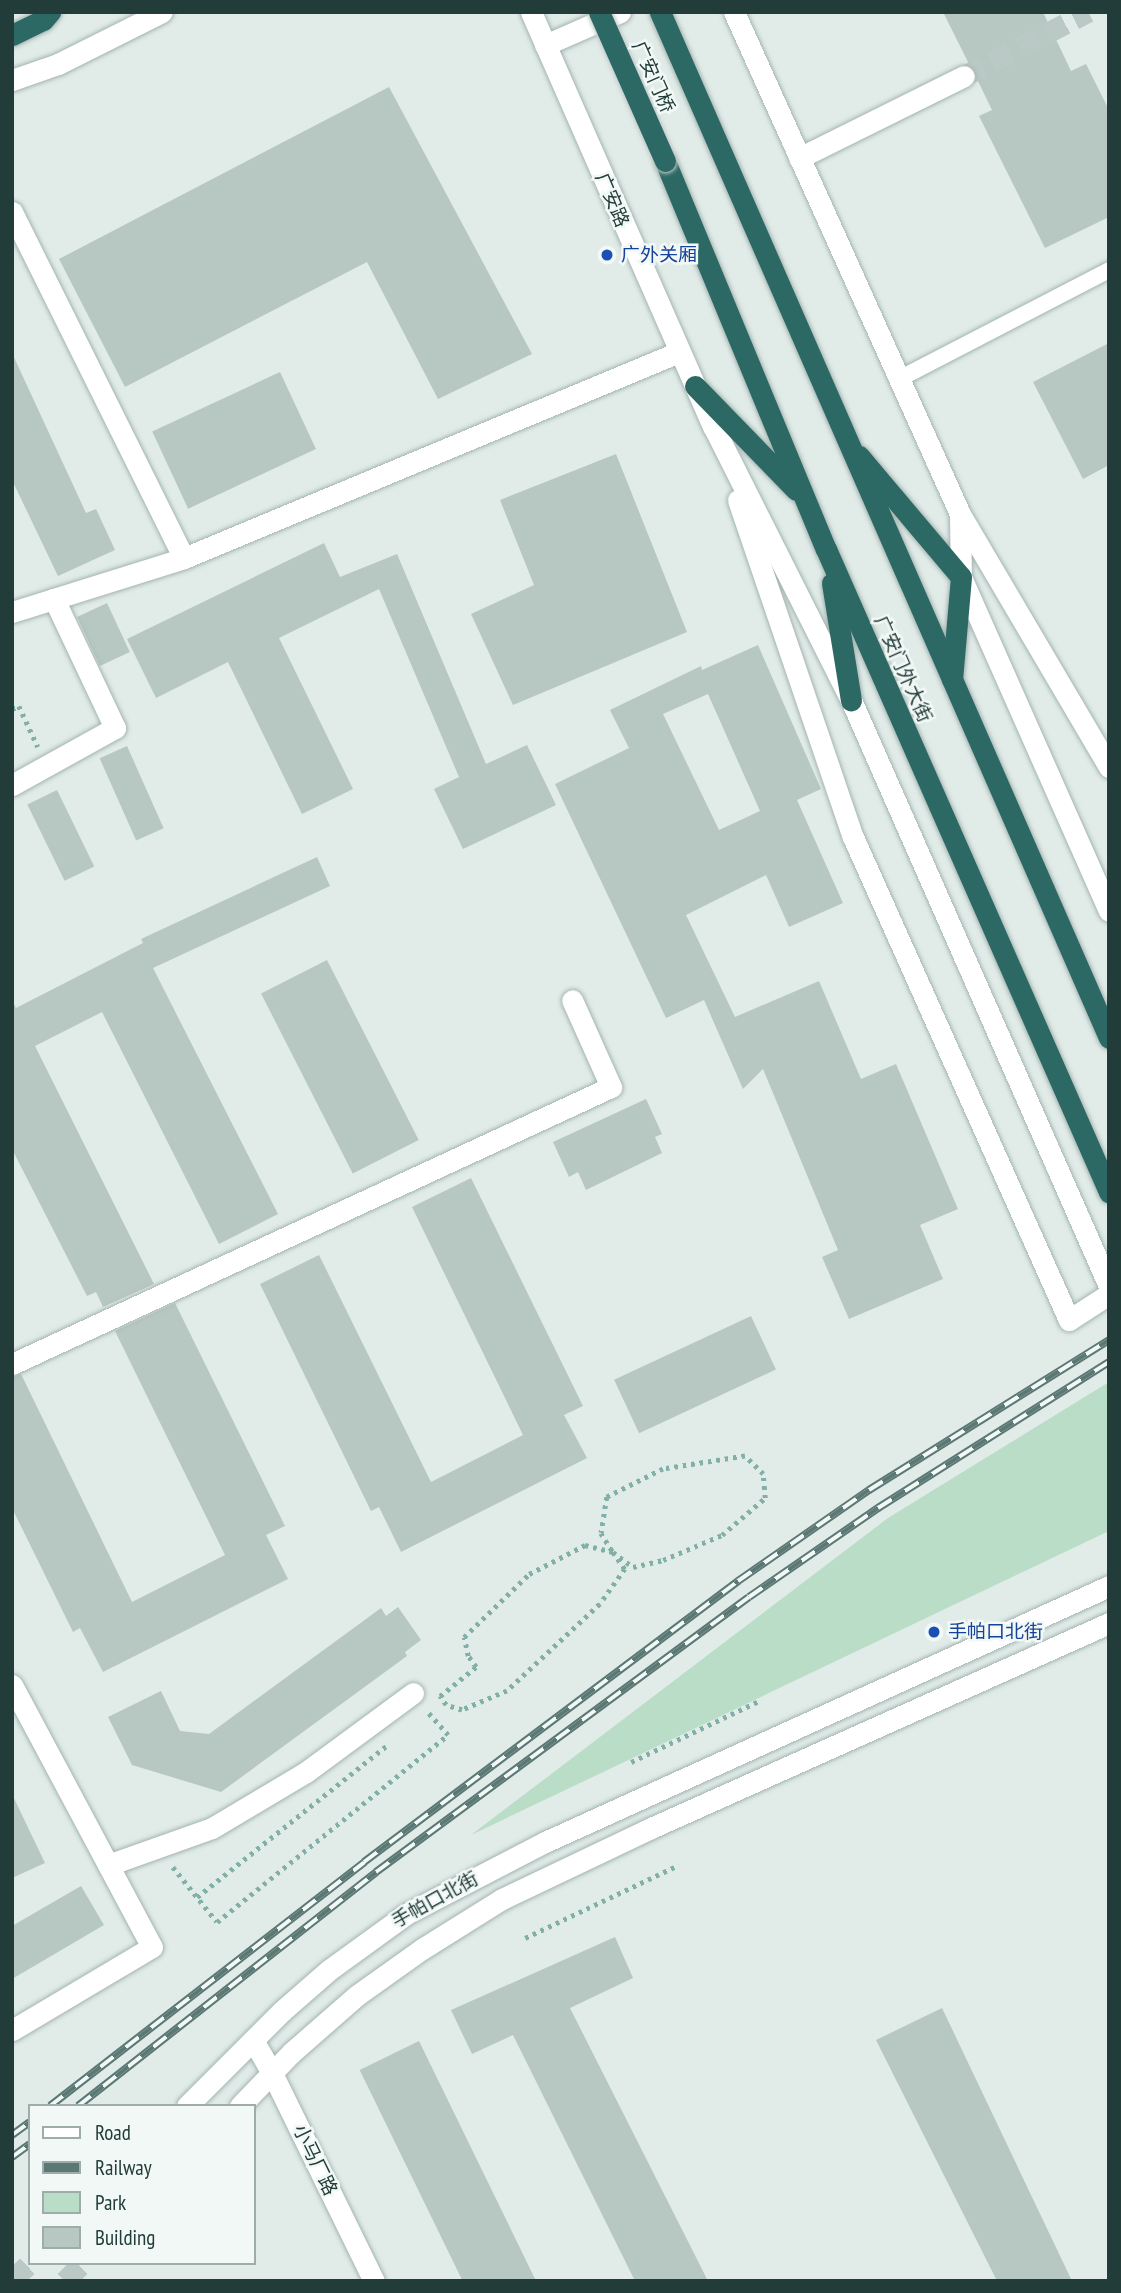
<!DOCTYPE html>
<html>
<head>
<meta charset="utf-8">
<style>
	body { margin:0 }
	#map { position:relative; width:1121px; height:2293px; overflow:hidden; background:#e1ece9; font-family:"PT Sans Narrow","Noto Sans SC",sans-serif }
	div>[style] { position:absolute }
	.green>* { inset:0; background:#baddc8 }
	.building>* { inset:0; background:#b7c7c2; transform-origin:0 0 }
	.street-tunnel>* { height:21px; margin-top:-10.5px; transform-origin:0; background:repeating-linear-gradient(90deg,#bbc9c6 0 21px,transparent 0 31px) }
	.secondary-tunnel>* { height:21px; margin-top:-10.5px; transform-origin:0; background:repeating-linear-gradient(90deg,#bbc9c6 0 21px,transparent 0 31px) }
	.path>* { height:4.5px; margin-top:-2.25px; transform-origin:0; background:repeating-linear-gradient(90deg,#82b0a7 0 3.5px,transparent 0 8.5px) }
	.roads { filter:drop-shadow(0 0 2px #a4b4b1) drop-shadow(0 0 2px #a4b4b1) }
	.lane>* { height:16px; margin:-8px; padding:0 8px; transform-origin:8px; border-radius:8px; background:#fff }
	.street>* { height:21px; margin:-10.5px; padding:0 10.5px; transform-origin:10.5px; border-radius:10.5px; background:#fff }
	.secondary>* { height:21px; margin:-10.5px; padding:0 10.5px; transform-origin:10.5px; border-radius:10.5px; background:#fff }
	.highway>* { height:21px; margin:-10.5px; padding:0 10.5px; transform-origin:10.5px; border-radius:10.5px; background:#2d6964 }
	.rail>* { height:8px; margin-top:-4px; transform-origin:0; background:repeating-linear-gradient(90deg,#f2f8f6 0 16px,#5c7874 0 32px); box-sizing:border-box; border-block:2px solid #5c7874 }
	.bridges { filter:drop-shadow(0 0 2px #c1c9c8) drop-shadow(0 0 2px #c1c9c8) }
	.highway-bridge>* { height:21px; margin:-10.5px; padding:0 10.5px; transform-origin:10.5px; border-radius:10.5px; background:#2d6964 }
	.dots>* { width:19px; height:19px; translate:-50% -50%; box-sizing:border-box; border:4px solid #f2f8f6; border-radius:50% }
	span { translate:-50% -50%; white-space:nowrap; text-align:center; line-height:1.15; -webkit-text-stroke:5px #f2f8f6; paint-order:stroke }
	.street-label { font-size:19px; color:#223d39 }
	.transit-label { font-size:19px; color:#164399 }
	.left { translate:0 -50%; text-align:left }
	.frame { position:absolute; inset:0; border:14px solid #223d39; pointer-events:none }
	.legend { position:absolute; left:28px; top:2104px; width:228px; height:161px; box-sizing:border-box; background:#f2f8f6; border:2px solid #9fadaa; margin:0; padding:9px 12px; list-style:none; font-size:21px; color:#223d39 }
	.legend li { display:flex; align-items:center; gap:14px; height:35px }
	.legend b { width:35px; border:2px solid #9fadaa }
</style>
</head>
<body>
<div id="map">
	<div class="green">
		<div style="clip-path:polygon(1109px 1382px,1109px 1531px,471px 1835px,888px 1518px)"></div>
	</div>
	<div class="building">
		<div style="clip-path:polygon(943px 12px,1043px 12px,1071px 71px,1086px 64px,1109px 110px,1109px 217px,1045px 248px,979px 116px,992px 110px,977px 79px,976px 71px,969px 64px)"></div>
		<div style="clip-path:polygon(389px 87px,532px 354px,438px 399px,367px 262px,125px 387px,59px 259px)"></div>
		<div style="clip-path:polygon(1109px 343px,1109px 465px,1083px 479px,1033px 382px)"></div>
		<div style="clip-path:polygon(12px 353px,86px 513px,96px 509px,115px 550px,58px 576px,12px 480px)"></div>
		<div style="left:280px;top:372px;width:85px;height:141px;rotate:65deg"></div>
		<div style="clip-path:polygon(616px 454px,687px 632px,513px 705px,471px 614px,534px 585px,500px 500px)"></div>
		<div style="clip-path:polygon(324px 543px,340px 577px,397px 554px,486px 764px,527px 745px,556px 805px,463px 849px,434px 789px,459px 777px,379px 589px,279px 638px,353px 789px,302px 814px,228px 662px,156px 698px,127px 639px)"></div>
		<div style="left:107px;top:603px;width:54px;height:33px;rotate:65deg"></div>
		<div style="clip-path:polygon(evenodd,758px 645px,821px 789px,797px 800px,843px 903px,789px 927px,766px 875px,686px 915px,735px 1017px,819px 981px,861px 1079px,896px 1064px,958px 1209px,920px 1225px,943px 1279px,849px 1319px,822px 1257px,838px 1250px,763px 1069px,743px 1089px,704px 1000px,666px 1018px,555px 784px,629px 748px,610px 710px,701px 666px,702px 670px,758px 645px,708px 694px,760px 811px,719px 830px,663px 714px,708px 694px)"></div>
		<div style="left:127px;top:746px;width:90px;height:30px;rotate:66deg"></div>
		<div style="left:57px;top:790px;width:85px;height:33px;rotate:64deg"></div>
		<div style="clip-path:polygon(317px 857px,330px 886px,153px 968px,278px 1214px,219px 1244px,102px 1012px,35px 1046px,154px 1284px,103px 1307px,96px 1292px,87px 1296px,12px 1149px,12px 1000px,16px 1008px,143px 943px,141px 939px)"></div>
		<div style="left:327px;top:960px;width:202px;height:74px;rotate:63deg"></div>
		<div style="clip-path:polygon(646px 1099px,662px 1134px,655px 1137px,662px 1153px,586px 1190px,578px 1172px,569px 1177px,553px 1142px)"></div>
		<div style="clip-path:polygon(471px 1178px,583px 1406px,564px 1415px,587px 1458px,401px 1552px,379px 1507px,371px 1511px,260px 1284px,319px 1255px,431px 1482px,523px 1435px,412px 1207px)"></div>
		<div style="clip-path:polygon(175px 1303px,285px 1526px,266px 1535px,288px 1579px,103px 1672px,80px 1628px,73px 1632px,12px 1508px,12px 1377px,21px 1374px,132px 1602px,225px 1555px,115px 1331px)"></div>
		<div style="left:751px;top:1316px;width:59px;height:151px;rotate:65deg"></div>
		<div style="clip-path:polygon(398px 1607px,421px 1640px,405px 1652px,407px 1656px,221px 1792px,132px 1765px,108px 1717px,161px 1691px,180px 1731px,209px 1734px,381px 1608px,386px 1616px)"></div>
		<div style="clip-path:polygon(12px 1794px,45px 1863px,12px 1878px)"></div>
		<div style="clip-path:polygon(81px 1886px,104px 1925px,12px 1979px,12px 1926px)"></div>
		<div style="clip-path:polygon(615px 1937px,633px 1978px,570px 2008px,708px 2281px,635px 2281px,513px 2035px,472px 2054px,451px 2010px)"></div>
		<div style="clip-path:polygon(942px 2008px,1072px 2281px,997px 2281px,876px 2040px)"></div>
		<div style="left:419px;top:2041px;width:267px;height:66px;rotate:64deg"></div>
	</div>
	<div class="street-tunnel">
		<div style="left:964px;top:76px;width:140px;rotate:-27.3deg"></div>
	</div>
	<div class="secondary-tunnel">
		<div style="left:12px;top:2280px;width:25px;rotate:-43deg"></div>
		<div style="left:65px;top:2281px;width:25px;rotate:-45deg"></div>
	</div>
	<div class="path">
		<div style="left:12px;top:709px;width:8px;rotate:-23deg"></div>
		<div style="left:19px;top:706px;width:45px;rotate:65.1deg"></div>
		<div style="left:613px;top:1552px;width:21px;rotate:55deg"></div>
		<div style="left:625px;top:1569px;width:43px;rotate:125.5deg"></div>
		<div style="left:600px;top:1604px;width:127px;rotate:136.9deg"></div>
		<div style="left:507px;top:1691px;width:49px;rotate:157.1deg"></div>
		<div style="left:462px;top:1710px;width:17px;rotate:-163deg"></div>
		<div style="left:446px;top:1705px;width:11px;rotate:-124deg"></div>
		<div style="left:440px;top:1696px;width:46px;rotate:-38.9deg"></div>
		<div style="left:476px;top:1667px;width:14px;rotate:-126deg"></div>
		<div style="left:468px;top:1656px;width:19px;rotate:-102deg"></div>
		<div style="left:464px;top:1637px;width:91px;rotate:-44.1deg"></div>
		<div style="left:529px;top:1574px;width:63px;rotate:-27.4deg"></div>
		<div style="left:585px;top:1545px;width:29px;rotate:14deg"></div>
		<div style="left:613px;top:1552px;width:25px;rotate:37deg"></div>
		<div style="left:633px;top:1567px;width:31px;rotate:-13deg"></div>
		<div style="left:663px;top:1560px;width:64px;rotate:-23deg"></div>
		<div style="left:722px;top:1535px;width:57px;rotate:-40.7deg"></div>
		<div style="left:765px;top:1498px;width:24px;rotate:-95deg"></div>
		<div style="left:763px;top:1474px;width:25px;rotate:-135deg"></div>
		<div style="left:745px;top:1456px;width:83px;rotate:171deg"></div>
		<div style="left:663px;top:1469px;width:63px;rotate:153.4deg"></div>
		<div style="left:607px;top:1497px;width:36px;rotate:99deg"></div>
		<div style="left:601px;top:1533px;width:22px;rotate:58deg"></div>
		<div style="left:631px;top:1762px;width:144px;rotate:-25.5deg"></div>
		<div style="left:173px;top:1867px;width:70px;rotate:51.3deg"></div>
		<div style="left:217px;top:1922px;width:297px;rotate:-39deg"></div>
		<div style="left:448px;top:1735px;width:30px;rotate:-132deg"></div>
		<div style="left:197px;top:1897px;width:242px;rotate:-38.6deg"></div>
		<div style="left:525px;top:1938px;width:170px;rotate:-25.4deg"></div>
	</div>
	<div class="roads">
		<div class="lane">
			<div style="left:899px;top:379px;width:237px;rotate:-27.4deg"></div>
		</div>
		<div class="street">
			<div style="left:799px;top:158px;width:184px;rotate:-26.4deg"></div>
			<div style="left:12px;top:212px;width:386px;rotate:63.6deg"></div>
			<div style="left:12px;top:612px;width:180px;rotate:-17.4deg"></div>
			<div style="left:184px;top:558px;width:536px;rotate:-22.6deg"></div>
			<div style="left:12px;top:785px;width:118px;rotate:-29deg"></div>
			<div style="left:115px;top:728px;width:143px;rotate:-115.3deg"></div>
			<div style="left:12px;top:1364px;width:660px;rotate:-24.82deg"></div>
			<div style="left:611px;top:1087px;width:95px;rotate:-114.1deg"></div>
			<div style="left:12px;top:1685px;width:297px;rotate:61.9deg"></div>
			<div style="left:152px;top:1947px;width:163px;rotate:149.3deg"></div>
			<div style="left:108px;top:1865px;width:110px;rotate:-19.6deg"></div>
			<div style="left:212px;top:1828px;width:109px;rotate:-30.8deg"></div>
			<div style="left:306px;top:1772px;width:133px;rotate:-36.4deg"></div>
		</div>
		<div class="secondary">
			<div style="left:531px;top:12px;width:454px;rotate:66.3deg"></div>
			<div style="left:714px;top:428px;width:305px;rotate:63.3deg"></div>
			<div style="left:851px;top:700px;width:640px;rotate:66.24deg"></div>
			<div style="left:734px;top:12px;width:551px;rotate:65.76deg"></div>
			<div style="left:960px;top:514px;width:294px;rotate:59.5deg"></div>
			<div style="left:545px;top:45px;width:82px;rotate:-23.7deg"></div>
			<div style="left:12px;top:80px;width:49px;rotate:-19.2deg"></div>
			<div style="left:58px;top:64px;width:116px;rotate:-26.6deg"></div>
			<div style="left:738px;top:500px;width:356px;rotate:71.2deg"></div>
			<div style="left:853px;top:837px;width:529px;rotate:65.91deg"></div>
			<div style="left:1069px;top:1320px;width:48px;rotate:-33deg"></div>
			<div style="left:960px;top:516px;width:61px;rotate:89.1deg"></div>
			<div style="left:961px;top:577px;width:365px;rotate:66.1deg"></div>
			<div style="left:253px;top:2040px;width:38px;rotate:60deg"></div>
			<div style="left:272px;top:2073px;width:232px;rotate:63.9deg"></div>
			<div style="left:187px;top:2106px;width:134px;rotate:-45deg"></div>
			<div style="left:282px;top:2011px;width:62px;rotate:-41.1deg"></div>
			<div style="left:329px;top:1970px;width:95px;rotate:-36deg"></div>
			<div style="left:406px;top:1914px;width:157px;rotate:-27.4deg"></div>
			<div style="left:545px;top:1842px;width:619px;rotate:-24.41deg"></div>
			<div style="left:240px;top:2106px;width:74px;rotate:-46.1deg"></div>
			<div style="left:291px;top:2053px;width:86px;rotate:-41.2deg"></div>
			<div style="left:356px;top:1996px;width:81px;rotate:-35.5deg"></div>
			<div style="left:422px;top:1949px;width:94px;rotate:-32deg"></div>
			<div style="left:502px;top:1899px;width:165px;rotate:-25.5deg"></div>
			<div style="left:651px;top:1828px;width:502px;rotate:-24.11deg"></div>
		</div>
		<div class="highway">
			<div style="left:660px;top:12px;width:1120px;rotate:66.36deg"></div>
			<div style="left:12px;top:35px;width:34px;rotate:-26deg"></div>
			<div style="left:43px;top:20px;width:11px;rotate:-49deg"></div>
			<div style="left:665px;top:161px;width:420px;rotate:67.5deg"></div>
			<div style="left:826px;top:549px;width:703px;rotate:66.24deg"></div>
			<div style="left:695px;top:386px;width:145px;rotate:45.8deg"></div>
			<div style="left:859px;top:456px;width:158px;rotate:49.9deg"></div>
			<div style="left:961px;top:577px;width:103px;rotate:95deg"></div>
			<div style="left:832px;top:583px;width:119px;rotate:80.8deg"></div>
		</div>
	</div>
	<div class="rail">
		<div style="left:50px;top:2106px;width:398px;rotate:-37.8deg"></div>
		<div style="left:364px;top:1862px;width:468px;rotate:-36.9deg"></div>
		<div style="left:738px;top:1581px;width:160px;rotate:-34.8deg"></div>
		<div style="left:869px;top:1490px;width:283px;rotate:-32deg"></div>
		<div style="left:78px;top:2106px;width:379px;rotate:-38.1deg"></div>
		<div style="left:376px;top:1872px;width:463px;rotate:-36.4deg"></div>
		<div style="left:749px;top:1597px;width:157px;rotate:-34.6deg"></div>
		<div style="left:878px;top:1508px;width:273px;rotate:-32.3deg"></div>
		<div style="left:12px;top:2135px;width:22px;rotate:-36deg"></div>
		<div style="left:12px;top:2157px;width:22px;rotate:-36deg"></div>
	</div>
	<div class="bridges">
		<div class="highway-bridge">
			<div style="left:599px;top:12px;width:163px;rotate:66.1deg"></div>
		</div>
	</div>
	<div class="dots">
		<div style="left:607px;top:255px;background:#1a4fb4"></div>
		<div style="left:934px;top:1632px;background:#1a4fb4"></div>
	</div>
	<div class="street-label">
		<span style="left:653px;top:77px;rotate:66deg">广安门桥</span>
		<span style="left:612px;top:200px;rotate:67deg">广安路</span>
		<span style="left:903px;top:669px;rotate:66deg">广安门外大街</span>
		<span style="left:435px;top:1900px;rotate:-29deg">手帕口北街</span>
		<span style="left:315px;top:2160px;rotate:64deg">小马厂路</span>
	</div>
	<div class="transit-label">
		<span class="left" style="left:621px;top:255px">广外关厢</span>
		<span class="left" style="left:948px;top:1632px">手帕口北街</span>
	</div>
	<div class="frame"></div>
	<ul class="legend">
	<li><b style="height:9px;background:#fff"></b>Road</li>
	<li><b style="height:9px;background:#5c7874"></b>Railway</li>
	<li><b style="height:19px;background:#baddc8"></b>Park</li>
	<li><b style="height:19px;background:#b7c7c2"></b>Building</li>
	</ul>
</div>
</body>
</html>
